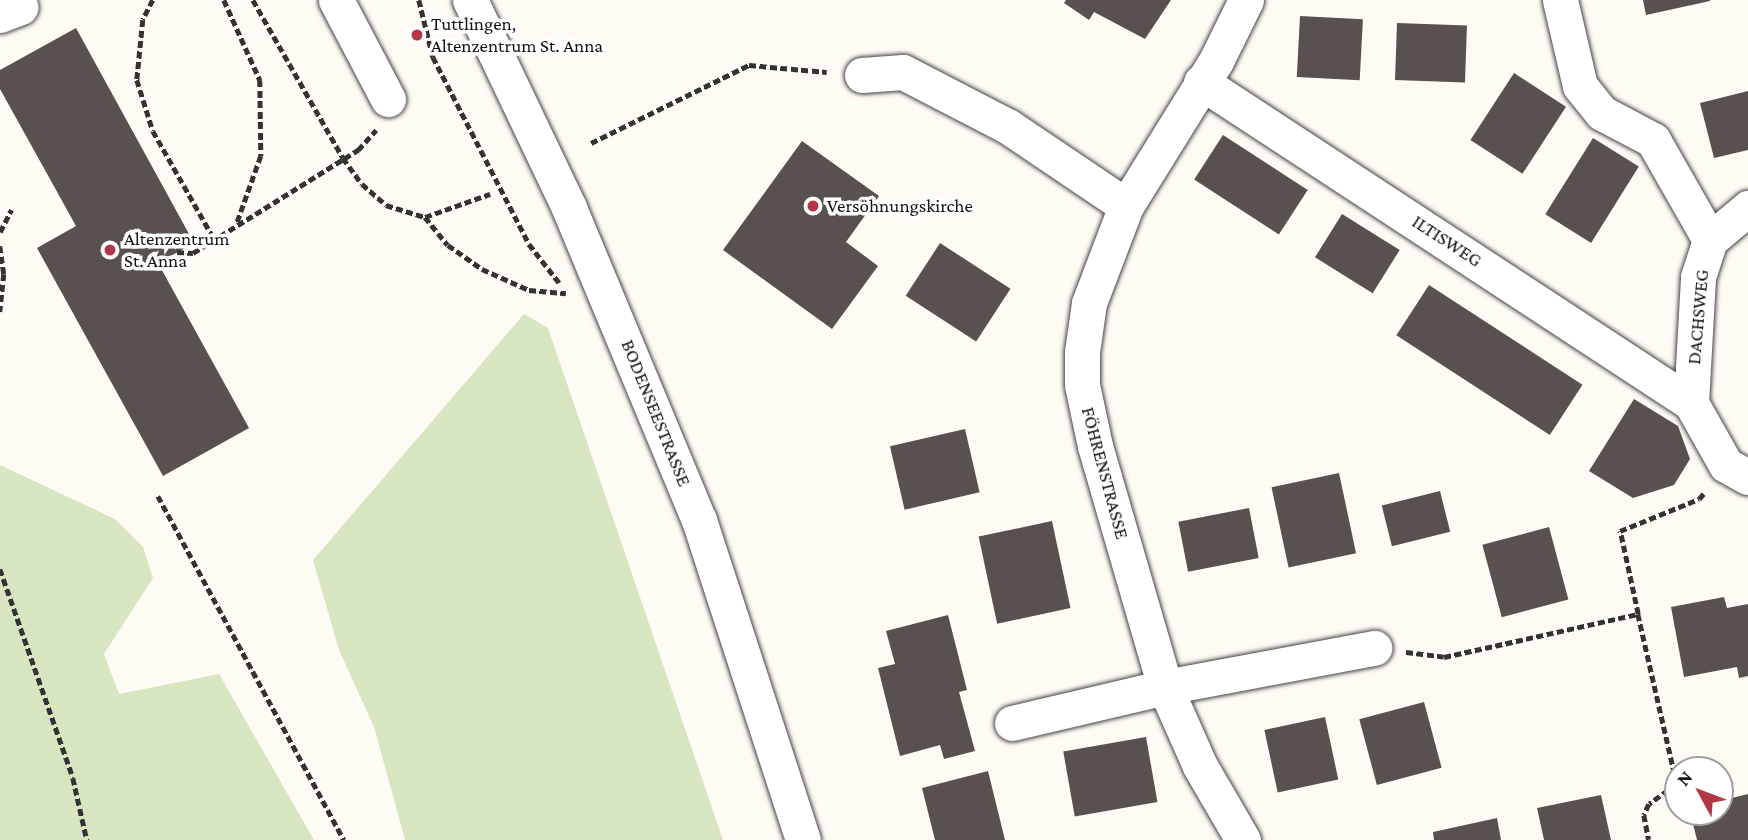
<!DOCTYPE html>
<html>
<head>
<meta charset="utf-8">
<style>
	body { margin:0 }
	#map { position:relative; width:1748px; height:840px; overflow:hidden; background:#fefbf5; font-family:"Crimson Pro",serif }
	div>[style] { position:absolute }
	.green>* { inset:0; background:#d7e6c1 }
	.building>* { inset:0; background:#58514e; transform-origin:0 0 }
	.path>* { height:4.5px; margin-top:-2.25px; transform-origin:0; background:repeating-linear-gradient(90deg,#333 0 7px,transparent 0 10.5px) }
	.roads { filter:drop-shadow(0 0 2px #444) drop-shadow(0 0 2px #444) }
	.minor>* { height:35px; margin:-17.5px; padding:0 17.5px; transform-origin:17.5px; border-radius:17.5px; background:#fff }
	.dots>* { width:19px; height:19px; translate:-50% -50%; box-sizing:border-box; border:4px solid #fff; border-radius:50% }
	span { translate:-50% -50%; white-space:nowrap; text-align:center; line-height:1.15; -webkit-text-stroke:7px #fff; paint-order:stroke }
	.poi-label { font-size:19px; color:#111 }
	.left { translate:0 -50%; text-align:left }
	.street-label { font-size:19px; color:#111 }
	.north { position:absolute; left:1664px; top:756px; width:70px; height:70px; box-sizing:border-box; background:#fff; border:2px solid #a0a0a0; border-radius:50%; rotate:311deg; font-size:19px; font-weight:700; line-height:28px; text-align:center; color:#111 }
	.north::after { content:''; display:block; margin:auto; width:24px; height:32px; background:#b23747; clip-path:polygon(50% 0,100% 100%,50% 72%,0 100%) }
</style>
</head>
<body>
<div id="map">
	<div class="green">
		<div style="clip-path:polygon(524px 314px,548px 328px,723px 840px,405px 840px,374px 727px,339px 650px,313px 560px)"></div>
		<div style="clip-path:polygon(0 465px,115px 519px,143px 547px,153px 578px,104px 654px,119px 694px,219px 674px,314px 840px,0 840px)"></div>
	</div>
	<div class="building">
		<div style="clip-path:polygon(1066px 0,1171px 0,1145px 39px,1094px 12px,1089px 20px,1064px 3px)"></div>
		<div style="clip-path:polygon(1643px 0,1710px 0,1710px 1px,1646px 15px)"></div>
		<div style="left:1300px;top:16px;width:63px;height:61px;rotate:3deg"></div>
		<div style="left:1397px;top:23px;width:70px;height:57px;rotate:2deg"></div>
		<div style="clip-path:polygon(76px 28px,194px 243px,158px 263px,249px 428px,163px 476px,37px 248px,76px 226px,0 89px,0 70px)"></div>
		<div style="left:1514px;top:73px;width:62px;height:80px;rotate:33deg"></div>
		<div style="clip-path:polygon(1748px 91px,1748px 150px,1714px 158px,1700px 103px)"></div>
		<div style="left:1223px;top:135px;width:101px;height:53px;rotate:33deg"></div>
		<div style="left:1593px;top:138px;width:54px;height:90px;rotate:32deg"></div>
		<div style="clip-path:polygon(802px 141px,879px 196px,846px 242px,878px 266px,832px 329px,723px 250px)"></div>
		<div style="left:1342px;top:214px;width:68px;height:51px;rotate:32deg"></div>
		<div style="left:940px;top:243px;width:84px;height:63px;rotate:33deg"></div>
		<div style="left:1429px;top:285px;width:183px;height:60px;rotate:33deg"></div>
		<div style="clip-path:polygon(1634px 399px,1678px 426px,1690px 459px,1674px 485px,1633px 498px,1589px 471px)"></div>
		<div style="left:965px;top:429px;width:65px;height:77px;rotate:77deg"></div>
		<div style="left:1339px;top:473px;width:82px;height:69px;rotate:78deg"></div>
		<div style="left:1440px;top:491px;width:42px;height:60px;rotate:76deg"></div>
		<div style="left:1249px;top:508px;width:51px;height:72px;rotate:79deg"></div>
		<div style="left:1052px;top:521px;width:89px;height:75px;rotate:78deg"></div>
		<div style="left:1549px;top:527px;width:75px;height:69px;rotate:75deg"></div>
		<div style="clip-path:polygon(1724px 597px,1727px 608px,1748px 604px,1748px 676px,1739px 678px,1737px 667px,1684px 677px,1671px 607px)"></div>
		<div style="clip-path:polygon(948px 615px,967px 690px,959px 692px,975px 751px,944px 759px,940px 745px,900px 756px,878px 668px,895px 664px,886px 631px)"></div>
		<div style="left:1424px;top:702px;width:68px;height:67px;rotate:75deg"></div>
		<div style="left:1325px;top:717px;width:64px;height:62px;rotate:78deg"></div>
		<div style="left:1146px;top:737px;width:66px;height:84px;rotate:80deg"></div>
		<div style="clip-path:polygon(988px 771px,1005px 840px,935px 840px,922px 788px)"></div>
		<div style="clip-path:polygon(1748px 794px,1748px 840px,1697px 840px,1690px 812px,1720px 812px,1720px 801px)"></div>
		<div style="clip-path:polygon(1601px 795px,1611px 840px,1544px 840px,1537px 808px)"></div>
		<div style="clip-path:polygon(1497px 818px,1501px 840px,1434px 840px,1433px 832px)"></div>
	</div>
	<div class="path">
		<div style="left:153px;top:0;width:22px;rotate:117deg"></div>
		<div style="left:143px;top:20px;width:60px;rotate:95.7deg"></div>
		<div style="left:137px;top:80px;width:53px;rotate:72.6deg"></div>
		<div style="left:153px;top:131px;width:124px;rotate:60.5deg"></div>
		<div style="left:224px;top:0;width:88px;rotate:65.8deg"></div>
		<div style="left:260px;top:80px;width:76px;rotate:89.2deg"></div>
		<div style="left:261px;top:156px;width:71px;rotate:109.7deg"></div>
		<div style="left:253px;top:0;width:182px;rotate:60.3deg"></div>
		<div style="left:343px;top:158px;width:32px;rotate:54deg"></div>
		<div style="left:362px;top:184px;width:32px;rotate:41deg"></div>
		<div style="left:386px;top:205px;width:41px;rotate:17.1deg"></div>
		<div style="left:425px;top:217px;width:69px;rotate:-19.5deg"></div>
		<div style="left:419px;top:0;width:59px;rotate:76.2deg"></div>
		<div style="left:433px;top:57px;width:210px;rotate:62.8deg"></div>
		<div style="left:529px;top:244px;width:52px;rotate:52deg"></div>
		<div style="left:591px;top:143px;width:176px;rotate:-26.3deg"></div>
		<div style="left:749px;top:65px;width:78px;rotate:5.1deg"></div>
		<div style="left:425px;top:217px;width:36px;rotate:51deg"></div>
		<div style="left:448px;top:245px;width:42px;rotate:35.2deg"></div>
		<div style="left:482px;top:269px;width:51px;rotate:24.1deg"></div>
		<div style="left:529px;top:290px;width:37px;rotate:5deg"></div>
		<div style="left:0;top:232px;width:25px;rotate:-63deg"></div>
		<div style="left:0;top:246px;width:28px;rotate:82deg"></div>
		<div style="left:4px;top:274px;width:38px;rotate:96deg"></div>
		<div style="left:177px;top:252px;width:16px;rotate:4deg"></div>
		<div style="left:193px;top:253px;width:195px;rotate:-32deg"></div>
		<div style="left:358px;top:150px;width:27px;rotate:-48deg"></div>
		<div style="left:158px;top:496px;width:391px;rotate:61.6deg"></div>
		<div style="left:0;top:569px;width:221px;rotate:70.7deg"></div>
		<div style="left:73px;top:778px;width:64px;rotate:77.3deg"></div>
		<div style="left:1638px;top:614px;width:174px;rotate:77.1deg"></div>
		<div style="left:1677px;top:784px;width:34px;rotate:144deg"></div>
		<div style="left:1649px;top:804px;width:12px;rotate:114deg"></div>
		<div style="left:1644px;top:815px;width:25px;rotate:79deg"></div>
		<div style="left:1406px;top:652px;width:38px;rotate:7deg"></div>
		<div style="left:1444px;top:657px;width:199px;rotate:-12.5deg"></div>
		<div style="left:1638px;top:614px;width:85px;rotate:-102.2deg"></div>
		<div style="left:1620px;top:531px;width:85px;rotate:-22.1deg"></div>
		<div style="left:1699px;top:499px;width:8px;rotate:-50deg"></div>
	</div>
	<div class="roads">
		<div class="minor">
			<div style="left:336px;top:0;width:112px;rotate:62.3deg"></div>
			<div style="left:470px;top:0;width:230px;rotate:64.5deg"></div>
			<div style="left:569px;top:208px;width:338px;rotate:67.4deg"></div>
			<div style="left:699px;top:520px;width:336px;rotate:72deg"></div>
			<div style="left:1560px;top:0;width:88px;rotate:76.9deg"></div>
			<div style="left:1580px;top:86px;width:35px;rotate:51deg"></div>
			<div style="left:1602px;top:113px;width:58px;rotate:27.9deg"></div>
			<div style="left:1653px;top:140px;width:115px;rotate:60.3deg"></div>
			<div style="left:0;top:15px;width:22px;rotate:-21deg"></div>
			<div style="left:862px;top:75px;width:41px;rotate:-4.2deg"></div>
			<div style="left:903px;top:72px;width:119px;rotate:27.4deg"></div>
			<div style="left:1009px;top:127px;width:141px;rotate:34deg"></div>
			<div style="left:1201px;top:82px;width:586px;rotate:33.23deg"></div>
			<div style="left:1691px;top:403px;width:71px;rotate:60.6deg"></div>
			<div style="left:1726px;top:465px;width:25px;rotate:29deg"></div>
			<div style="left:1691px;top:403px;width:126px;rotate:-86.8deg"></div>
			<div style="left:1698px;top:277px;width:39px;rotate:-72deg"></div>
			<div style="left:1710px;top:240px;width:50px;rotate:-40.1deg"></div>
			<div style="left:1012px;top:723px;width:157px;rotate:-13.2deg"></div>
			<div style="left:1165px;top:687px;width:213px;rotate:-10.6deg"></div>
			<div style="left:1243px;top:840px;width:86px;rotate:-120.2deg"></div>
			<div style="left:1200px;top:766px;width:86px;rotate:-113.9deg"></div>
			<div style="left:1165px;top:687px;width:251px;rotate:-106.2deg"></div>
			<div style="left:1095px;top:446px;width:62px;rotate:-102deg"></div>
			<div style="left:1082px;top:385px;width:33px;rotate:-90deg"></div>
			<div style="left:1082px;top:352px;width:49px;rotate:-81.9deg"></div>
			<div style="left:1089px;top:303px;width:104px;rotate:-69.1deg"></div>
			<div style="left:1126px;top:206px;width:171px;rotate:-58.2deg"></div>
			<div style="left:1216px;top:61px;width:68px;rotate:-63.8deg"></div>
		</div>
	</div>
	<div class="dots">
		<div style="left:417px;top:35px;background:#b23747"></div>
		<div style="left:813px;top:206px;background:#b23747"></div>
		<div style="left:110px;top:250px;background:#b23747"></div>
	</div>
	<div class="poi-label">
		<span class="left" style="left:431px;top:35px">Tuttlingen,<br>Altenzentrum St. Anna</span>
		<span class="left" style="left:827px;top:206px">Versöhnungskirche</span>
		<span class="left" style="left:124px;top:250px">Altenzentrum<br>St. Anna</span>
	</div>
	<div class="street-label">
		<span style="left:1447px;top:241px;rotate:33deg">ILTISWEG</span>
		<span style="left:1698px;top:317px;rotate:-85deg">DACHSWEG</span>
		<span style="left:656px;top:413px;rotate:68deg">BODENSEESTRASSE</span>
		<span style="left:1105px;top:473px;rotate:75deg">FÖHRENSTRASSE</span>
	</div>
	<div class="north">N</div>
</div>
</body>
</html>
